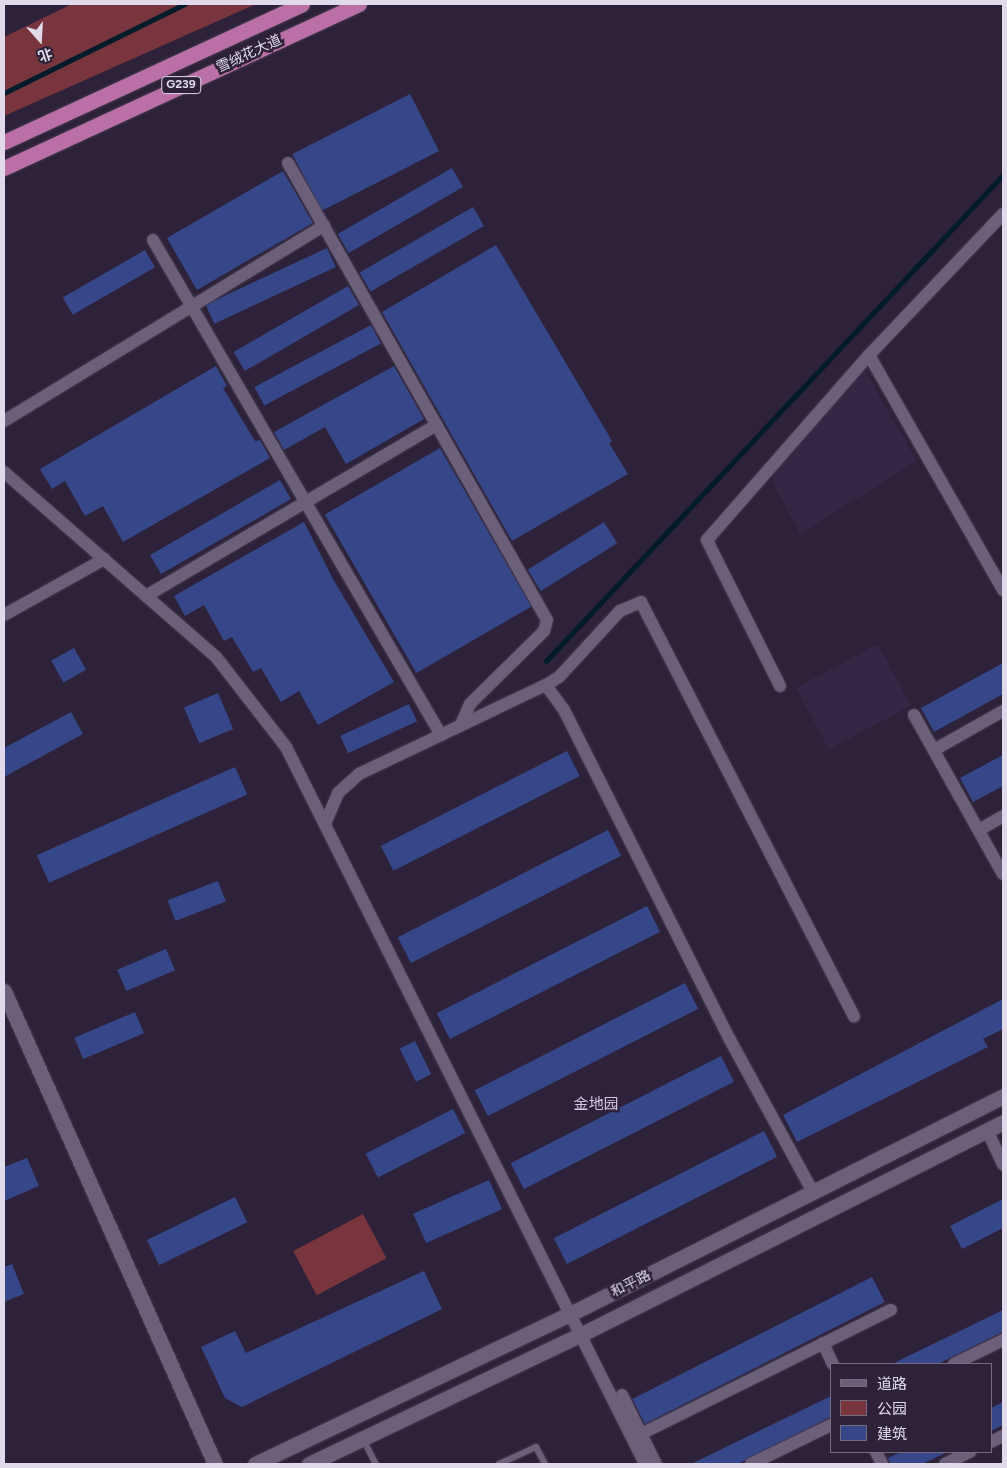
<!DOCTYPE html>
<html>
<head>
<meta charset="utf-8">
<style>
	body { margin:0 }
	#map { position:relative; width:1007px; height:1468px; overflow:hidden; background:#2d2239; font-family:Figtree,"Noto Sans SC",sans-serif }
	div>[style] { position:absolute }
	.built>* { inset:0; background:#342644; transform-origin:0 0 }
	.green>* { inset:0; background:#79353d; transform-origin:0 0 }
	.stream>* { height:4.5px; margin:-2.25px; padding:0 2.25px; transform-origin:2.25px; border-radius:2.25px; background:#001b29 }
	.building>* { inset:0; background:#364789; transform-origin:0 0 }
	.roads { filter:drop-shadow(0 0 1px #463d50) drop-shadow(0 0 1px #463d50) }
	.service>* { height:6px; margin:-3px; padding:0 3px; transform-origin:3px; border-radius:3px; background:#6b5f7a }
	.minor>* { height:12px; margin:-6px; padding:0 6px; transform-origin:6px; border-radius:6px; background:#6b5f7a }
	.tertiary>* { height:15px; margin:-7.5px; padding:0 7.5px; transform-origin:7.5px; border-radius:7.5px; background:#6b5f7a }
	.trunk>* { height:15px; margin:-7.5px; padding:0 7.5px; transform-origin:7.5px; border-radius:7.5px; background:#ba6fa6 }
	span { translate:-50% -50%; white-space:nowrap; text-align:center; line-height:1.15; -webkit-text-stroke:5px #2d2239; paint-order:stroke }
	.shield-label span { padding:1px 4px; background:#2d2239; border:1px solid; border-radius:4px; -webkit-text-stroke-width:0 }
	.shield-label { font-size:12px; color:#e1daea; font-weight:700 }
	.street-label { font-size:14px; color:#e1daea }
	.neighbourhood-label { font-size:15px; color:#d4c7e5 }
	.frame { position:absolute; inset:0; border:5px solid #e1daea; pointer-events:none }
	.legend { position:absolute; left:830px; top:1363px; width:162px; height:90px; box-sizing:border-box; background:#2d2239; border:1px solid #756c80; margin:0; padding:6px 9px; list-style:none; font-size:15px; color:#e1daea }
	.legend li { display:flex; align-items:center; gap:10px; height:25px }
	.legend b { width:25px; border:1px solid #756c80 }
	.north { position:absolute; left:15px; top:15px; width:50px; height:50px; -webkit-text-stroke:4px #2d2239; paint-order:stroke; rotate:161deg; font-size:14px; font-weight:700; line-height:20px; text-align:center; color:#e1daea }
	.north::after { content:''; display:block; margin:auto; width:18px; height:22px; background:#e1daea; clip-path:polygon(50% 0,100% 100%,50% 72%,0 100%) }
</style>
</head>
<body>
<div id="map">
	<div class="built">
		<div style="clip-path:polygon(864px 369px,917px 461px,800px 534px,769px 475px)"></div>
		<div style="left:878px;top:644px;width:70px;height:93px;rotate:62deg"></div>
	</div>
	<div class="green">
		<div style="clip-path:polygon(72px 4px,256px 4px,4px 116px,4px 37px)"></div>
		<div style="left:363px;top:1214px;width:50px;height:79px;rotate:62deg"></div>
	</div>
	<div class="stream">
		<div style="left:4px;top:93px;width:202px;rotate:-26.2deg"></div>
		<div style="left:546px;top:661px;width:667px;rotate:-46.76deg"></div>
	</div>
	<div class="building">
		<div style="left:410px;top:94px;width:64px;height:132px;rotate:63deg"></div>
		<div style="left:452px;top:168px;width:22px;height:132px;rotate:60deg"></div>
		<div style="left:283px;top:171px;width:60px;height:134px;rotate:60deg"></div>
		<div style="left:473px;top:207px;width:22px;height:131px;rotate:60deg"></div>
		<div style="clip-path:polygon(496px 245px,612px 441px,609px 443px,628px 474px,512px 541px,382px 312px)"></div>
		<div style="left:327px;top:248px;width:21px;height:134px;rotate:65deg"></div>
		<div style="left:145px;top:250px;width:20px;height:95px;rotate:60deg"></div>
		<div style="left:348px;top:286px;width:22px;height:132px;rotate:60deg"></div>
		<div style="left:371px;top:325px;width:21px;height:132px;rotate:62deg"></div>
		<div style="clip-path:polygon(216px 366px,227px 386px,223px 388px,255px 441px,260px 440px,270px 458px,123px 542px,103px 506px,85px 516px,65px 481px,52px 489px,40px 469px)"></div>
		<div style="clip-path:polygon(394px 366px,424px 419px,346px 464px,325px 427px,284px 450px,274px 432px)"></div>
		<div style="left:440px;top:448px;width:183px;height:133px;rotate:60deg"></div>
		<div style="left:280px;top:480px;width:22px;height:150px;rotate:60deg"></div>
		<div style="clip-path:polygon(304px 522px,333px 579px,394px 682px,318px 725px,299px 691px,281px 702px,261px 668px,253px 672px,232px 637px,224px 641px,204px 605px,185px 616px,174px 596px)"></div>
		<div style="left:604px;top:522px;width:25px;height:90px;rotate:58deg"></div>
		<div style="left:74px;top:648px;width:25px;height:26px;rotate:61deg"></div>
		<div style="clip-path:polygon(1003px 663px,1003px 694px,934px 732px,921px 708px)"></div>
		<div style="left:218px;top:693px;width:39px;height:37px;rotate:67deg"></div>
		<div style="left:409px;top:704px;width:19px;height:76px;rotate:65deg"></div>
		<div style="clip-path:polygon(71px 712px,83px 734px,4px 777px,4px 748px)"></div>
		<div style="left:567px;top:751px;width:28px;height:209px;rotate:63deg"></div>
		<div style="clip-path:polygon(1003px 755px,1003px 786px,973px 802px,960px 778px)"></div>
		<div style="left:235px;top:767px;width:30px;height:217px;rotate:66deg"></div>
		<div style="left:608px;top:830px;width:29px;height:236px;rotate:63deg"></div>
		<div style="left:218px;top:881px;width:22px;height:54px;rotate:69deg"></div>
		<div style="left:647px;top:906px;width:29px;height:236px;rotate:63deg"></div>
		<div style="left:166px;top:949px;width:23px;height:53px;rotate:67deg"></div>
		<div style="left:685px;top:983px;width:29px;height:236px;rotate:63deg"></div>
		<div style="clip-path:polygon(1003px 999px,1003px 1029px,983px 1039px,988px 1047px,797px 1142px,783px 1115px)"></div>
		<div style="left:135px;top:1012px;width:23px;height:66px;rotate:67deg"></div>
		<div style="left:415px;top:1041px;width:37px;height:17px;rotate:64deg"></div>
		<div style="left:721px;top:1056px;width:29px;height:236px;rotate:63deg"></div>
		<div style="left:453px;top:1109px;width:27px;height:98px;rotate:63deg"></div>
		<div style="left:764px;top:1131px;width:29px;height:236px;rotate:63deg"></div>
		<div style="clip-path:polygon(27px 1158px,39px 1186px,4px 1201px,4px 1167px)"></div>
		<div style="left:489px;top:1180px;width:32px;height:83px;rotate:66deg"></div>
		<div style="left:235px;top:1197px;width:28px;height:98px;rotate:64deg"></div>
		<div style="clip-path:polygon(1003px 1199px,1003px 1228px,962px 1249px,950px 1226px)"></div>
		<div style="clip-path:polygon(12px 1264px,24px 1294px,4px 1302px,4px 1267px)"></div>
		<div style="clip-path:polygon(424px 1271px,442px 1309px,242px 1407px,225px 1398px,201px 1347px,235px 1331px,246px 1353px)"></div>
		<div style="left:872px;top:1277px;width:28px;height:269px;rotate:63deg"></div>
		<div style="clip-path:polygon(1003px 1310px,1003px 1332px,938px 1364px,892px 1364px)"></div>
		<div style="clip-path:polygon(831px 1396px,831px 1417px,744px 1461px,737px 1464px,691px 1464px)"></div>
		<div style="clip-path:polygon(1003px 1402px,1003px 1425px,991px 1431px,991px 1408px)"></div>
		<div style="clip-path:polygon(901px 1452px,948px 1452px,922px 1464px,890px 1464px,888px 1458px)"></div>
	</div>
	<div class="roads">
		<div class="service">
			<div style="left:363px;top:1439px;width:28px;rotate:63deg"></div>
			<div style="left:499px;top:1464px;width:41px;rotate:-24.7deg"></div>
			<div style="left:536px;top:1447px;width:19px;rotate:62deg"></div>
		</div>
		<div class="minor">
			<div style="left:288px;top:163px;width:525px;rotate:60.46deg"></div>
			<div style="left:547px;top:620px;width:11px;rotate:105deg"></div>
			<div style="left:544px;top:631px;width:104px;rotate:135.4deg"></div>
			<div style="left:470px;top:704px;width:24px;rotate:114deg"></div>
			<div style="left:1003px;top:214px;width:195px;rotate:133.5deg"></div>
			<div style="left:869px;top:355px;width:271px;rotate:60.3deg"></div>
			<div style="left:153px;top:240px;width:573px;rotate:59.81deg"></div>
			<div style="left:4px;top:421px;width:375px;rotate:-31.4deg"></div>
			<div style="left:4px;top:472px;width:281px;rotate:41.1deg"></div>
			<div style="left:216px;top:657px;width:114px;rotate:52.1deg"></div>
			<div style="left:286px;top:747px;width:802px;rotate:63.4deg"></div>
			<div style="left:146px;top:596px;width:337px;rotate:-30.5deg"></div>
			<div style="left:4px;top:615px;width:115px;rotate:-29.2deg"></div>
			<div style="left:780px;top:686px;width:163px;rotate:-116.6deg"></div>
			<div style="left:707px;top:540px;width:246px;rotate:-48.8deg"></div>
			<div style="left:914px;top:715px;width:182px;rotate:60.8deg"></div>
			<div style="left:934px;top:750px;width:79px;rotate:-29.5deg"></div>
			<div style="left:325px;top:824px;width:34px;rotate:-67deg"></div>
			<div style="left:338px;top:793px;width:28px;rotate:-42deg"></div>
			<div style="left:359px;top:774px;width:207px;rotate:-25.5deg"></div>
			<div style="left:979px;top:830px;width:28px;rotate:-30deg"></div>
			<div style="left:987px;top:1130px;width:38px;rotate:65deg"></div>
			<div style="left:813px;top:1192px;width:175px;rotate:-118.6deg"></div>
			<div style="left:729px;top:1038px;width:367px;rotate:-116.7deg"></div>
			<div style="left:564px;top:710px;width:31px;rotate:-126deg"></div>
			<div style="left:546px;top:685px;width:15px;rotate:-32deg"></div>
			<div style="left:559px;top:677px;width:90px;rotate:-47.3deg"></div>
			<div style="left:620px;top:611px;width:23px;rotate:-23deg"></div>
			<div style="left:641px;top:602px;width:466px;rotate:62.8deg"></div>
			<div style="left:823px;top:1343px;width:23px;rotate:65deg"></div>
			<div style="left:954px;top:1364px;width:55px;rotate:-26.1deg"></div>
			<div style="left:622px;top:1395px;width:77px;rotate:63.8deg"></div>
			<div style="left:641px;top:1434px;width:279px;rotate:-26.4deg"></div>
			<div style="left:991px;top:1442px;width:13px;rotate:-27deg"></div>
			<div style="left:876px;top:1452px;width:13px;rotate:63deg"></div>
			<div style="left:751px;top:1464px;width:89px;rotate:-26deg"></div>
			<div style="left:945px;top:1464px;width:28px;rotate:-26deg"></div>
		</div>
		<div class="tertiary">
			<div style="left:4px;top:991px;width:518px;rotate:65.96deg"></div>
			<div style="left:255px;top:1464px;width:351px;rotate:-25.5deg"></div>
			<div style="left:572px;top:1313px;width:483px;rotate:-26.7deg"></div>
			<div style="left:309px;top:1464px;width:302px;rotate:-25.5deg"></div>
			<div style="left:582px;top:1334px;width:471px;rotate:-26.7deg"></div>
		</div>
		<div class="trunk">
			<div style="left:4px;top:142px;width:328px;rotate:-24.8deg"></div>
			<div style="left:4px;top:168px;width:391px;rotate:-24.8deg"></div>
		</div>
	</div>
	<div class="shield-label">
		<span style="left:181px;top:85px">G239</span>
	</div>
	<div class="street-label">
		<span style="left:249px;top:54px;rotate:-25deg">雪绒花大道</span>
		<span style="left:631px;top:1284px;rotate:-27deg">和平路</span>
	</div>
	<div class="neighbourhood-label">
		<span style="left:596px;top:1105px">金地园</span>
	</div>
	<div class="frame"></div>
	<ul class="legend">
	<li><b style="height:6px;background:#6b5f7a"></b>道路</li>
	<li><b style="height:14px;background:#79353d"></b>公园</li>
	<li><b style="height:14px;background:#364789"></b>建筑</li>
	</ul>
	<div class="north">北</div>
</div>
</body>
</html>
